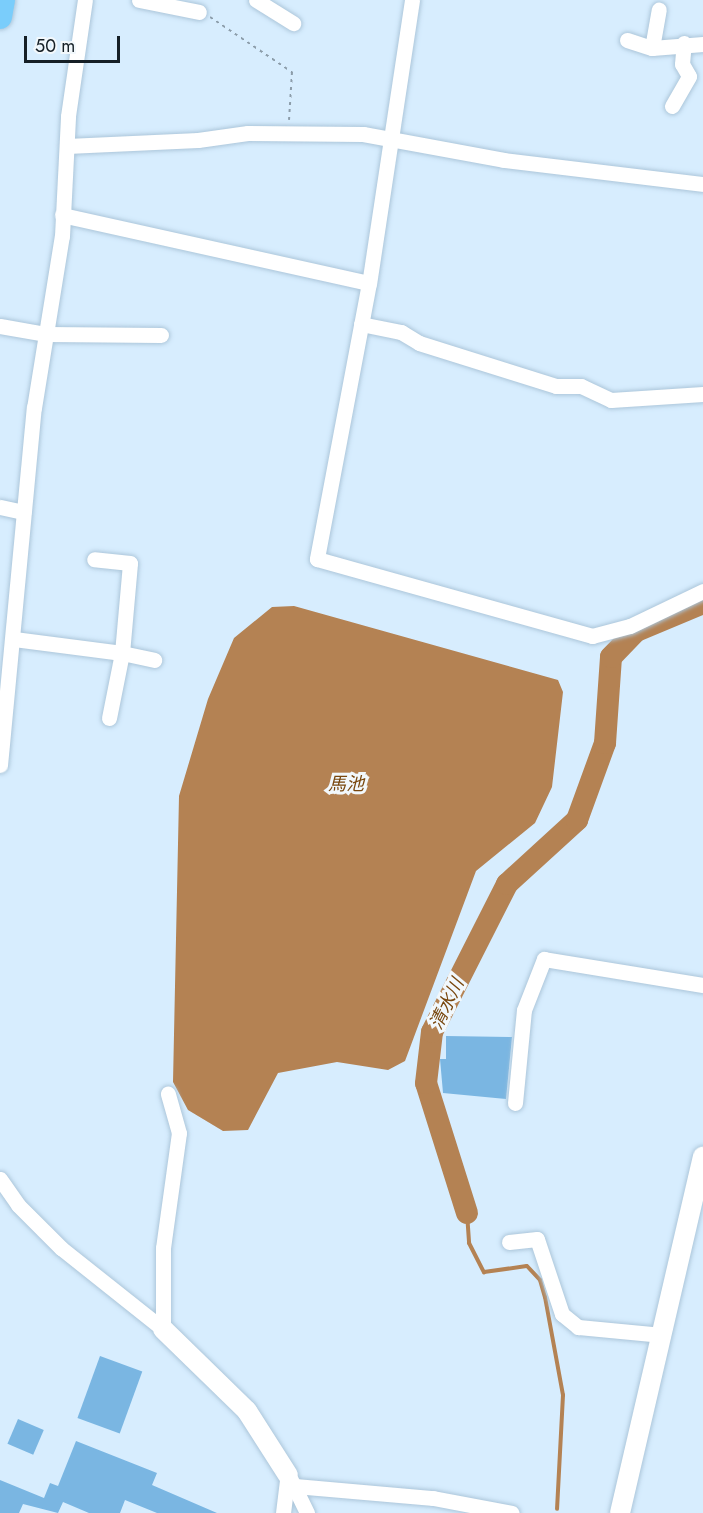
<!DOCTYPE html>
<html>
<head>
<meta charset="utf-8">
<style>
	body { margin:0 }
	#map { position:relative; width:703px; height:1513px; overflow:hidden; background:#d7edfe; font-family:Jost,"Noto Sans JP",sans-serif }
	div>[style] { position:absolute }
	.water>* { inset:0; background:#b48253 }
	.stream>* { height:4px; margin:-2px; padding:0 2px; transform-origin:2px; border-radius:2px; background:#b48253 }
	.river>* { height:22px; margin:-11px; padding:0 11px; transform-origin:11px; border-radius:11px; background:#b48253 }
	.building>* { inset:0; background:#7ab6e2; transform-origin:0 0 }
	.path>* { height:2px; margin-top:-1px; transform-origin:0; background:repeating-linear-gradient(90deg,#8c9daa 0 3px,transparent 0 7.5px) }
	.roads { filter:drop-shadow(0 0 2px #acc6da) drop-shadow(0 0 2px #acc6da) }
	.minor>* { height:15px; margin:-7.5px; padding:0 7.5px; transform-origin:7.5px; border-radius:7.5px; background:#fff }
	.tertiary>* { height:20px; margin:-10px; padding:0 10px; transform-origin:10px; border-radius:10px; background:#fff }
	.primary>* { height:24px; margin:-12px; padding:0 12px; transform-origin:12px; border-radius:12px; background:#7acdfb }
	span { translate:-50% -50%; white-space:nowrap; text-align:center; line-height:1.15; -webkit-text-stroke:6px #f2f8fc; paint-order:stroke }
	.water-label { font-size:18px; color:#79470e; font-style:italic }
	.scale { position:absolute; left:24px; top:36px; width:96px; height:27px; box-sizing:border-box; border:3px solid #151f26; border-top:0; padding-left:8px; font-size:18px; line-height:21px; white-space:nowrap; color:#151f26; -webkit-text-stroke:4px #f2f8fc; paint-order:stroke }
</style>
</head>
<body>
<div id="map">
	<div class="water">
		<div style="clip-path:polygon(294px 606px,558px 680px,563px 692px,552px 787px,535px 823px,476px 871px,405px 1061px,388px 1070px,337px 1062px,278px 1073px,248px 1130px,223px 1131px,188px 1110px,173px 1082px,179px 796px,208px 699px,234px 638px,272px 607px)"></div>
	</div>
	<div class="stream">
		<div style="left:467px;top:1213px;width:30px;rotate:86deg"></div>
		<div style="left:469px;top:1243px;width:33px;rotate:63deg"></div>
		<div style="left:484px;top:1272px;width:43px;rotate:-7.9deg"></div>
		<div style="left:527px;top:1266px;width:19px;rotate:47deg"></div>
		<div style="left:540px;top:1280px;width:18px;rotate:74deg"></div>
		<div style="left:545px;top:1297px;width:100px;rotate:79.6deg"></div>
		<div style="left:563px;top:1395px;width:114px;rotate:93deg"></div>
	</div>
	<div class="river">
		<div style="left:467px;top:1213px;width:136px;rotate:-107.5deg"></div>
		<div style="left:426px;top:1083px;width:51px;rotate:-83.3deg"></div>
		<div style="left:432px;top:1032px;width:166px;rotate:-63.1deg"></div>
		<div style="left:507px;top:884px;width:95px;rotate:-42.4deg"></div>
		<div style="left:577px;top:820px;width:82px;rotate:-70deg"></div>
		<div style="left:605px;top:743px;width:86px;rotate:-86deg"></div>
		<div style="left:611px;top:657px;width:36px;rotate:-46deg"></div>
		<div style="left:636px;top:631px;width:73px;rotate:-22.7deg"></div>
	</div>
	<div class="building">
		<div style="clip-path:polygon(446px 1036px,512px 1037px,506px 1099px,443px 1093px,440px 1059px,446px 1059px)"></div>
		<div style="left:100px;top:1356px;width:45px;height:66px;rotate:20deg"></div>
		<div style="left:18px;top:1419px;width:28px;height:27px;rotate:23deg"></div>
		<div style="clip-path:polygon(76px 1441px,157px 1473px,152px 1485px,217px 1513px,157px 1513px,125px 1500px,120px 1513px,89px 1513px,63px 1502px,58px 1513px,23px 1504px,19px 1513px,0 1513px,0 1480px,44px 1498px,50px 1483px,58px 1486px)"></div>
	</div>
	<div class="path">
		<div style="left:210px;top:17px;width:99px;rotate:33.9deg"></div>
		<div style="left:292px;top:72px;width:48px;rotate:93.6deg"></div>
	</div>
	<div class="roads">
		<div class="minor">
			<div style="left:139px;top:0;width:61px;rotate:11.3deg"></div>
			<div style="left:256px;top:0;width:44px;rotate:31.9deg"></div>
			<div style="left:412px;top:0;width:286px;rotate:98.6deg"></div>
			<div style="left:369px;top:283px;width:281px;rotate:100.7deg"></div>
			<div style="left:317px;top:559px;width:286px;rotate:15.6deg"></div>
			<div style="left:592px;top:636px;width:39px;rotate:-15deg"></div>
			<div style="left:630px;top:626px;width:81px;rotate:-25.6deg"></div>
			<div style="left:627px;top:40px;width:26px;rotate:18deg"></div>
			<div style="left:652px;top:48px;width:51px;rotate:-4.5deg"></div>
			<div style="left:652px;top:48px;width:39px;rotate:-80deg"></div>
			<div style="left:672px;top:106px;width:34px;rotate:-60deg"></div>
			<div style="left:689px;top:76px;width:14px;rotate:-120deg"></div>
			<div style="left:682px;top:64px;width:21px;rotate:-85deg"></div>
			<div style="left:67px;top:146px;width:131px;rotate:-2.6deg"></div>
			<div style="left:198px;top:140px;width:50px;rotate:-8deg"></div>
			<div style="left:248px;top:133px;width:115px;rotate:0.5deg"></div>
			<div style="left:363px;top:134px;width:143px;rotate:10.4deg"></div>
			<div style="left:504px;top:160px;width:200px;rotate:6.9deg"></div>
			<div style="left:62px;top:215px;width:314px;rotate:12.5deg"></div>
			<div style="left:361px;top:324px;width:41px;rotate:11.3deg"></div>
			<div style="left:401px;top:332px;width:21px;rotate:31deg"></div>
			<div style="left:419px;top:343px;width:144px;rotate:17.4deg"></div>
			<div style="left:556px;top:386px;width:25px"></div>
			<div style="left:581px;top:386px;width:33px;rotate:25deg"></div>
			<div style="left:611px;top:400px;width:92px;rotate:-3.7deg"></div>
			<div style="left:0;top:326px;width:47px;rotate:9.9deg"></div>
			<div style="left:46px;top:334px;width:115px;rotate:0.5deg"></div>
			<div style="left:0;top:507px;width:24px;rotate:12deg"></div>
			<div style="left:14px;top:639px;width:109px;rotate:7.4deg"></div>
			<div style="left:122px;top:653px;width:90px;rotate:-84.9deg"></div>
			<div style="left:130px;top:563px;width:36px;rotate:-174deg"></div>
			<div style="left:109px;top:718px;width:66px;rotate:-78.7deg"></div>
			<div style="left:122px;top:653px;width:33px;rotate:12deg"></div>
			<div style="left:0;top:765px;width:359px;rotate:-84.6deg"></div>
			<div style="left:34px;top:408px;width:174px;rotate:-80.8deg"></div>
			<div style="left:62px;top:236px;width:120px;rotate:-87.1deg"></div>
			<div style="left:68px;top:116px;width:117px;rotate:-81.7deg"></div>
			<div style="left:515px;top:1103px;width:93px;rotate:-84.5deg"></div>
			<div style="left:524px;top:1010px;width:55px;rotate:-68.6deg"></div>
			<div style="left:544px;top:959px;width:161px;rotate:9.3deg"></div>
			<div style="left:0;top:1179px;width:32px;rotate:55deg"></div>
			<div style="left:18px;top:1205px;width:61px;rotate:45deg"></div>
			<div style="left:61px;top:1248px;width:130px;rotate:38.5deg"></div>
			<div style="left:509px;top:1242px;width:28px;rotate:-6deg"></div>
			<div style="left:537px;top:1239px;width:79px;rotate:71.6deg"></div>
			<div style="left:562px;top:1314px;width:21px;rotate:39deg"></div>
			<div style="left:578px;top:1327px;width:85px;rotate:5.4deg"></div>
			<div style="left:163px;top:1329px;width:81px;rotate:-90deg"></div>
			<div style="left:163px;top:1248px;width:116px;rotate:-82.1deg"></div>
			<div style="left:179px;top:1133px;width:41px;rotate:-105.8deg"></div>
			<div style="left:291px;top:1480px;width:37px;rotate:64deg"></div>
			<div style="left:295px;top:1486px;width:139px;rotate:5deg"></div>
			<div style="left:433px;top:1498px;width:80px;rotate:10.8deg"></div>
			<div style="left:283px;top:1513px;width:38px;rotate:-83deg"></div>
		</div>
		<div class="tertiary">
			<div style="left:163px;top:1329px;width:117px;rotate:44.3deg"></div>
			<div style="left:247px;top:1411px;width:76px;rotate:57.4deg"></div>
			<div style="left:620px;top:1513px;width:366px;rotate:-76.9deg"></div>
		</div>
		<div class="primary">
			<div style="left:0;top:17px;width:17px;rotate:-80deg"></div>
		</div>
	</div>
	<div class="water-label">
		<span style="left:346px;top:784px">馬池</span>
		<span style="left:447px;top:1004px;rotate:-64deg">清水川</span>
	</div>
	<div class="scale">50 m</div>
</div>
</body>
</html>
